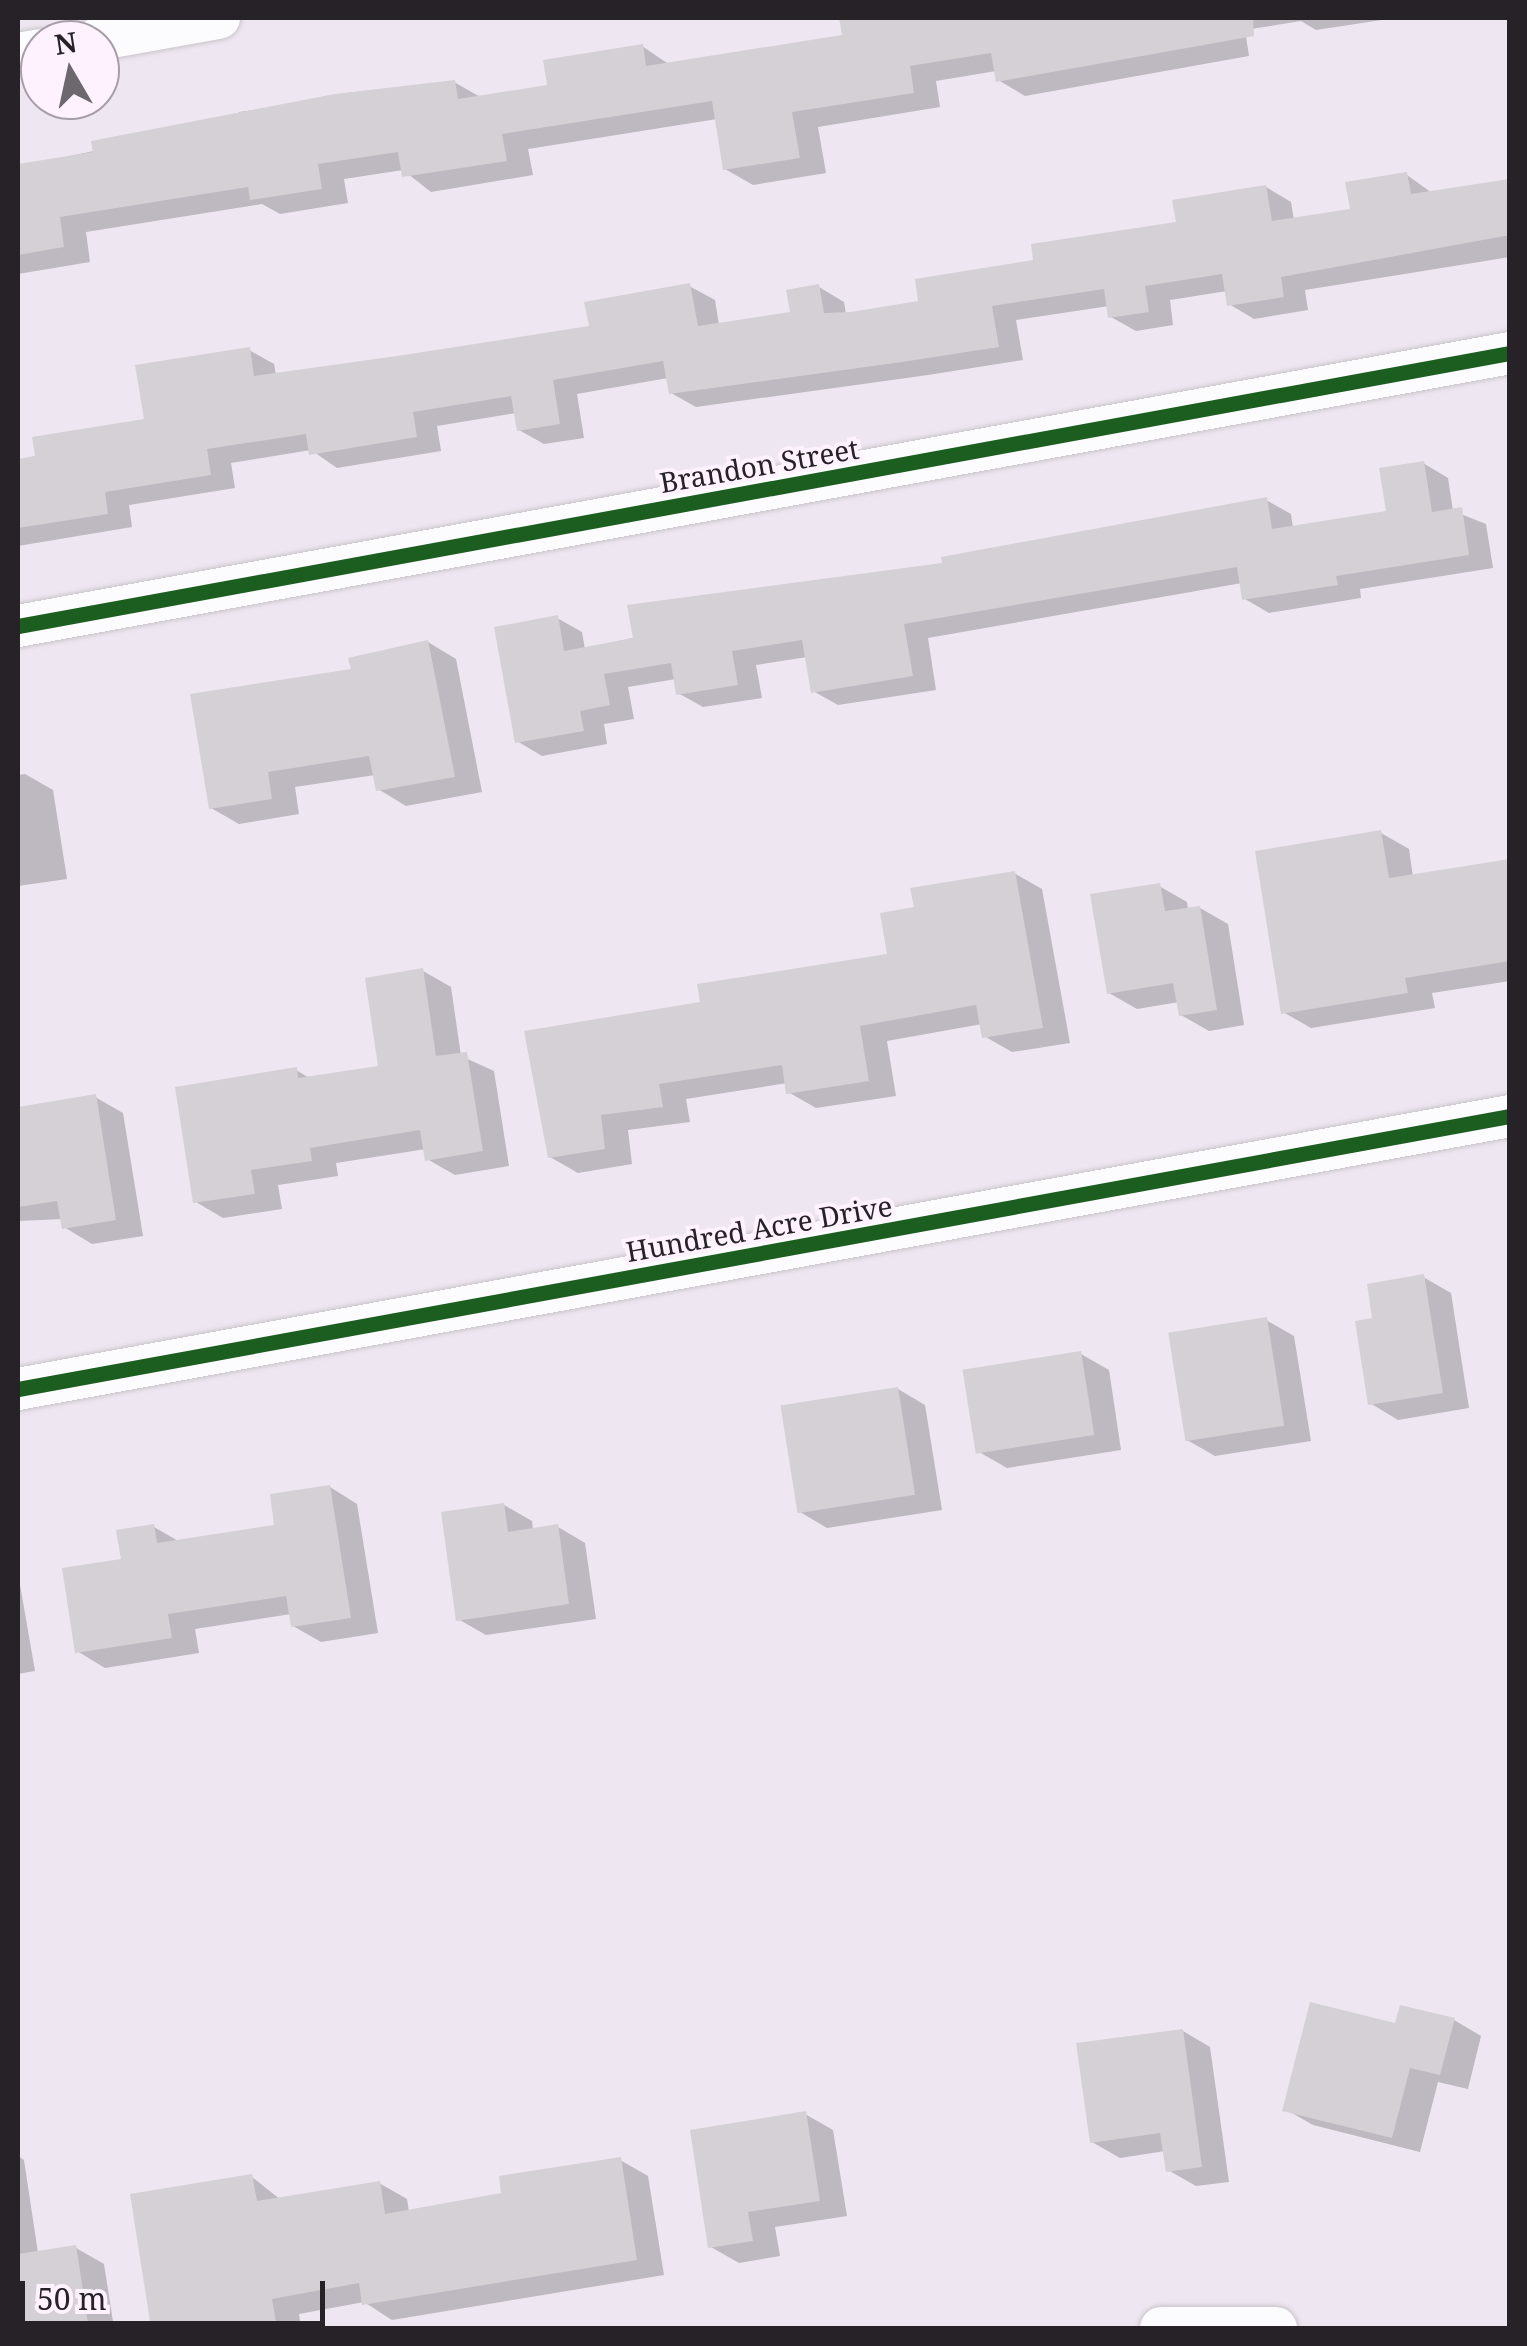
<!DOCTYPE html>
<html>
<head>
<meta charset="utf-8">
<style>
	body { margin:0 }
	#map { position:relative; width:1527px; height:2346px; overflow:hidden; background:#eee6f0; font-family:"Noto Serif",serif }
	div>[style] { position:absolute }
	.shadow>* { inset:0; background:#0003 }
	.building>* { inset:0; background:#d5cfd6; transform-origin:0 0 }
	.roads { filter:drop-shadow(0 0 2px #c9c3ca) drop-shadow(0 0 2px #c9c3ca) }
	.minor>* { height:42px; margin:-21px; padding:0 21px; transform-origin:21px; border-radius:21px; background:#fcfbfd }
	.cycleway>* { height:15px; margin:-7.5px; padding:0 7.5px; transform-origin:7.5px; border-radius:7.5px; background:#1b5e20 }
	span { translate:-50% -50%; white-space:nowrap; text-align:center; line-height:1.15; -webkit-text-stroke:8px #fdf2fe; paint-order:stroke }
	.street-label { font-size:28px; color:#272228 }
	.frame { position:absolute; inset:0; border:20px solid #272228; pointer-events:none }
	.north { position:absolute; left:20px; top:20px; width:100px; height:100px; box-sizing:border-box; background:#fdf2fe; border:2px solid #a79fa8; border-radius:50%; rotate:351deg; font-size:28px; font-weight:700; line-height:40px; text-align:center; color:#272228 }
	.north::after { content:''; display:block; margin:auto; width:35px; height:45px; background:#6d676e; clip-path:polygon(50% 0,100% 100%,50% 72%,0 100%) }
	.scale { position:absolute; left:20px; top:2281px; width:305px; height:45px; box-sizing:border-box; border:5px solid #272228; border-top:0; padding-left:12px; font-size:30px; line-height:35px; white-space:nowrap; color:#272228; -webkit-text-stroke:8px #fdf2fe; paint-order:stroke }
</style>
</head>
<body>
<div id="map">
	<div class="shadow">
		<div style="clip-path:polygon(842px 18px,1395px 18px,1316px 30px,1301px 21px,1245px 30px,1249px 56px,1025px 96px,998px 80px,996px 71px,936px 81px,940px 107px,818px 127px,826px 173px,753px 185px,725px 169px,717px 119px,528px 149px,533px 175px,431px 192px,403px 170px,344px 179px,348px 203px,280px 214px,262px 204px,86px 232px,90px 262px,18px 274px,18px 167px,240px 120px,239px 112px,454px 82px,482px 98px,550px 87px,642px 46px,670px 65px,845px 37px)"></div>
		<div style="clip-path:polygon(1407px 175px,1432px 193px,1510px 180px,1510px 257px,1305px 290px,1308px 310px,1254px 319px,1229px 304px,1227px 291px,1170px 300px,1173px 325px,1136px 331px,1111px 317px,1109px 306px,1016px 320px,1023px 360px,928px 375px,696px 407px,671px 393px,668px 378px,577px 394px,584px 438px,544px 444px,519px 430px,516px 413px,437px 426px,441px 451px,337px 468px,311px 450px,231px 463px,235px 488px,129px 505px,132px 527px,18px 546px,18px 461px,147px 421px,249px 350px,274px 364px,276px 375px,592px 328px,689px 286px,715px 300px,719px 325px,793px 314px,819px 287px,844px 302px,846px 314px,921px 303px,1036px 262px,1179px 224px,1266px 187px,1291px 202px,1294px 220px,1353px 211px)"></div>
		<div style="clip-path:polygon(1423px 463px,1448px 478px,1453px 511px,1486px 524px,1493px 568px,1360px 589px,1361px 598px,1269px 613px,1245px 599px,1242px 583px,928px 638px,936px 690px,838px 705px,813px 691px,807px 657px,756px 665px,762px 698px,703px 707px,678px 693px,676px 679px,628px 687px,634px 719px,604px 724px,607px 744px,542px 756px,517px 741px,557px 618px,582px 632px,585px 649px,945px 565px,1266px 500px,1291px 514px,1293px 528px,1389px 513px)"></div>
		<div style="clip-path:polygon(428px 642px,456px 659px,482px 792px,406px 806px,378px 789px,375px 775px,295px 787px,299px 814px,239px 824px,211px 808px,354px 671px)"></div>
		<div style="clip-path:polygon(25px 774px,53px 790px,67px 879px,18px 886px,18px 775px)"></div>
		<div style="clip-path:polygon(1381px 833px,1409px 849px,1413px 877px,1510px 861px,1510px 981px,1432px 993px,1435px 1008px,1311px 1028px,1283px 1012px)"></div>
		<div style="clip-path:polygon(1014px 873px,1042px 889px,1070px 1043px,1012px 1052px,984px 1036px,982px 1024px,887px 1041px,896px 1096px,816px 1108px,788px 1092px,787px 1083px,686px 1099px,690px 1122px,628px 1130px,632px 1164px,578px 1173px,550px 1157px,703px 1004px,890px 956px,917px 909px)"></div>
		<div style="clip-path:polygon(1159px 886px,1187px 902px,1188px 910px,1200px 908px,1228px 924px,1244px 1025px,1209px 1031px,1181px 1015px,1179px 1002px,1137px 1009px,1109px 993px)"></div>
		<div style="clip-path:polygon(423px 971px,451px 987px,461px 1056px,494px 1071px,509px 1166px,455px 1175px,427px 1159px,426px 1149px,336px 1163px,338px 1176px,278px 1185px,282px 1209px,223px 1218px,196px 1202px,296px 1070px,311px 1079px,381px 1068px)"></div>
		<div style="clip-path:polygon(95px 1097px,123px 1113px,143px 1236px,92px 1244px,64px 1227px,63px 1219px,18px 1221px,18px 1109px)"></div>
		<div style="clip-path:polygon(1423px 1277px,1451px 1293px,1469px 1408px,1398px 1420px,1370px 1403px,1375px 1320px)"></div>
		<div style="clip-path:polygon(1266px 1320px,1294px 1336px,1311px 1441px,1215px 1456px,1187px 1440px)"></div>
		<div style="clip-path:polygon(1081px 1354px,1109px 1370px,1121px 1450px,1007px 1468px,979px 1452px)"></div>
		<div style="clip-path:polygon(898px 1389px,925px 1405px,942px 1510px,827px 1528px,800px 1512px)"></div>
		<div style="clip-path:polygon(330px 1487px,357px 1504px,378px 1633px,321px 1642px,293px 1626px,291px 1614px,195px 1629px,199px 1653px,105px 1668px,77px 1651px,124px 1561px,154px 1527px,180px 1542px,277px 1527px)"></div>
		<div style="clip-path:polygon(504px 1505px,532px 1521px,533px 1530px,558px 1527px,585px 1543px,596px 1619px,486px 1635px,458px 1619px)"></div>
		<div style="clip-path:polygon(18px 1573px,35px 1671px,18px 1674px)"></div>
		<div style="clip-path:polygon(1454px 2020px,1481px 2036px,1468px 2089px,1438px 2082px,1420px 2152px,1313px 2125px,1285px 2109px,1397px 2026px)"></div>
		<div style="clip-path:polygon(1183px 2031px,1210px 2047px,1229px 2182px,1196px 2186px,1168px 2170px,1165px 2151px,1120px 2158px,1092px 2142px)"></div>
		<div style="clip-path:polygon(805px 2114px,833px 2130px,847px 2216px,775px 2227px,780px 2256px,739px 2263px,711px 2247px)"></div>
		<div style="clip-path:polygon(18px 2156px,24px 2160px,38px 2253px,76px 2248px,104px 2264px,114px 2328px,18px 2328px)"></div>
		<div style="clip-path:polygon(620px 2160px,648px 2176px,664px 2275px,392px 2320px,364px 2302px,299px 2314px,301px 2328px,154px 2328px,132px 2196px,252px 2177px,281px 2200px,379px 2183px,407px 2199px,409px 2212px,504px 2195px)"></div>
	</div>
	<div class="building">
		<div style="clip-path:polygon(839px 18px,1253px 18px,1254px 36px,996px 82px,991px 53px,910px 66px,914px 93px,792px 112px,800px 158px,723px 170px,712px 101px,502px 134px,507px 161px,402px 177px,398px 152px,318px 164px,322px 189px,250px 200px,248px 187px,60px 217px,64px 247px,18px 255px,18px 164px,93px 152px,91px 141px,335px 94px,455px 80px,458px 99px,547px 85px,543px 60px,643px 44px,646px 66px,842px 35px)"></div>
		<div style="clip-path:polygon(1407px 172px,1411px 194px,1510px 179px,1510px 235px,1281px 277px,1284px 297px,1227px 306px,1222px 274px,1145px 286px,1149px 312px,1108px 318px,1104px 289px,992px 306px,999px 347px,902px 362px,669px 394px,663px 361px,553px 380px,560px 424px,517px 431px,511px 396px,413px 412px,417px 437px,309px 455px,306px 434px,207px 449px,211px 475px,105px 492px,108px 514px,18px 528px,18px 459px,35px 456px,32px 437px,144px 419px,135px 365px,250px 347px,254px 376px,404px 355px,589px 326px,584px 302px,690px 283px,698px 326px,790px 312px,786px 290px,819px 284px,824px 313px,851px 312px,918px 301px,915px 279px,1033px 260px,1031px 244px,1176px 222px,1172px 200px,1266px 185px,1272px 221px,1350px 209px,1345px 182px)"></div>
		<div style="clip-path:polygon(1424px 461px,1432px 512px,1462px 507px,1469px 555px,1336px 576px,1338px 585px,1242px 600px,1237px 567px,904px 624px,913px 676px,811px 693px,802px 640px,732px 651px,738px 685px,676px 695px,671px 663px,604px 674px,610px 705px,580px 711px,584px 731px,515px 743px,494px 627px,558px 615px,564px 651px,633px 638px,627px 605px,942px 563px,941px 557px,1267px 497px,1272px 529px,1386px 511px,1379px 468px)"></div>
		<div style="clip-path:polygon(428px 640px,455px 777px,376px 791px,369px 756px,268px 772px,272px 799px,209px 809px,190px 694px,351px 669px,348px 658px)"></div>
		<div style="clip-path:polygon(1381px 830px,1389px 878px,1510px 859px,1510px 961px,1405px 978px,1408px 993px,1281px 1014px,1255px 851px)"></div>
		<div style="clip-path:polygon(1015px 871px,1043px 1028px,982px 1038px,976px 1005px,860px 1026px,869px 1081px,786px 1094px,782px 1065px,659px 1084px,663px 1107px,601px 1115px,605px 1149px,548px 1158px,524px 1031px,700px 1002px,697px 984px,887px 954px,880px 913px,914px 907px,910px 888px)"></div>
		<div style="clip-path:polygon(1160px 883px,1165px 911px,1200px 906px,1217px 1010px,1179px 1016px,1173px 983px,1107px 994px,1090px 894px)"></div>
		<div style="clip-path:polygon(423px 968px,436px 1056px,467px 1052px,483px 1151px,425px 1161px,420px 1130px,310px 1148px,312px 1161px,251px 1170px,255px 1194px,193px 1203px,175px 1087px,297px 1067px,298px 1078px,378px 1066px,365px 978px)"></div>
		<div style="clip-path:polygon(96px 1094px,116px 1220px,62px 1229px,57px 1201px,18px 1207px,18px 1107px)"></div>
		<div style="clip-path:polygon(1424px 1274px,1443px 1393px,1368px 1405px,1355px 1321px,1372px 1318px,1367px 1284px)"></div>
		<div style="left:1267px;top:1317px;width:110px;height:100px;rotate:81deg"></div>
		<div style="left:1081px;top:1351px;width:85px;height:120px;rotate:81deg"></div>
		<div style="left:898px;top:1387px;width:109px;height:119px;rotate:81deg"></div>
		<div style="clip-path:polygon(330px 1485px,351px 1618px,291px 1627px,286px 1596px,168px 1614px,172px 1638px,75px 1653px,62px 1568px,121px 1559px,116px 1530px,154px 1524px,157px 1543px,274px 1525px,270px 1494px)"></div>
		<div style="clip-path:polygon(504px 1503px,508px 1532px,558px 1524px,569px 1604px,456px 1621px,441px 1512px)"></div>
		<div style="clip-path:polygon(1310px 2002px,1395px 2023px,1400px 2005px,1455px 2018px,1440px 2075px,1410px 2068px,1392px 2138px,1282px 2111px)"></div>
		<div style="clip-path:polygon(1183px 2029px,1202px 2167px,1166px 2172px,1160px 2133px,1090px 2143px,1076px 2043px)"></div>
		<div style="clip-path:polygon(806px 2111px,820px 2201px,748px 2212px,753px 2241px,708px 2248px,690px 2130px)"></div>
		<div style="clip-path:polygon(621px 2157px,637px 2260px,362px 2305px,359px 2283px,272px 2299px,276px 2322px,151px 2328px,130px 2194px,252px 2174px,257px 2201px,380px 2181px,385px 2214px,501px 2193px,499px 2176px)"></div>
		<div style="clip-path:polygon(76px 2245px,88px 2323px,18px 2328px,18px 2254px)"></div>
	</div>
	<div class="roads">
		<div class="minor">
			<div style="left:95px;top:40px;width:126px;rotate:-10.1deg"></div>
			<div style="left:18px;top:54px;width:22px;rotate:-10deg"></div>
			<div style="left:18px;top:626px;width:1517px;rotate:-10.37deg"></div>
			<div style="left:18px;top:1389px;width:1517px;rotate:-10.37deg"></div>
			<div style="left:1161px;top:2328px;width:115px"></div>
		</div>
	</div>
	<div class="cycleway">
		<div style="left:18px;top:626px;width:1517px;rotate:-10.37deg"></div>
		<div style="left:18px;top:1389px;width:1517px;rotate:-10.37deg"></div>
	</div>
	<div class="street-label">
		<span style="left:759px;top:465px;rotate:-10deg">Brandon Street</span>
		<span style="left:759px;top:1228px;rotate:-10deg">Hundred Acre Drive</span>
	</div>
	<div class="frame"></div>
	<div class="north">N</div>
	<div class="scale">50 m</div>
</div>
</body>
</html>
